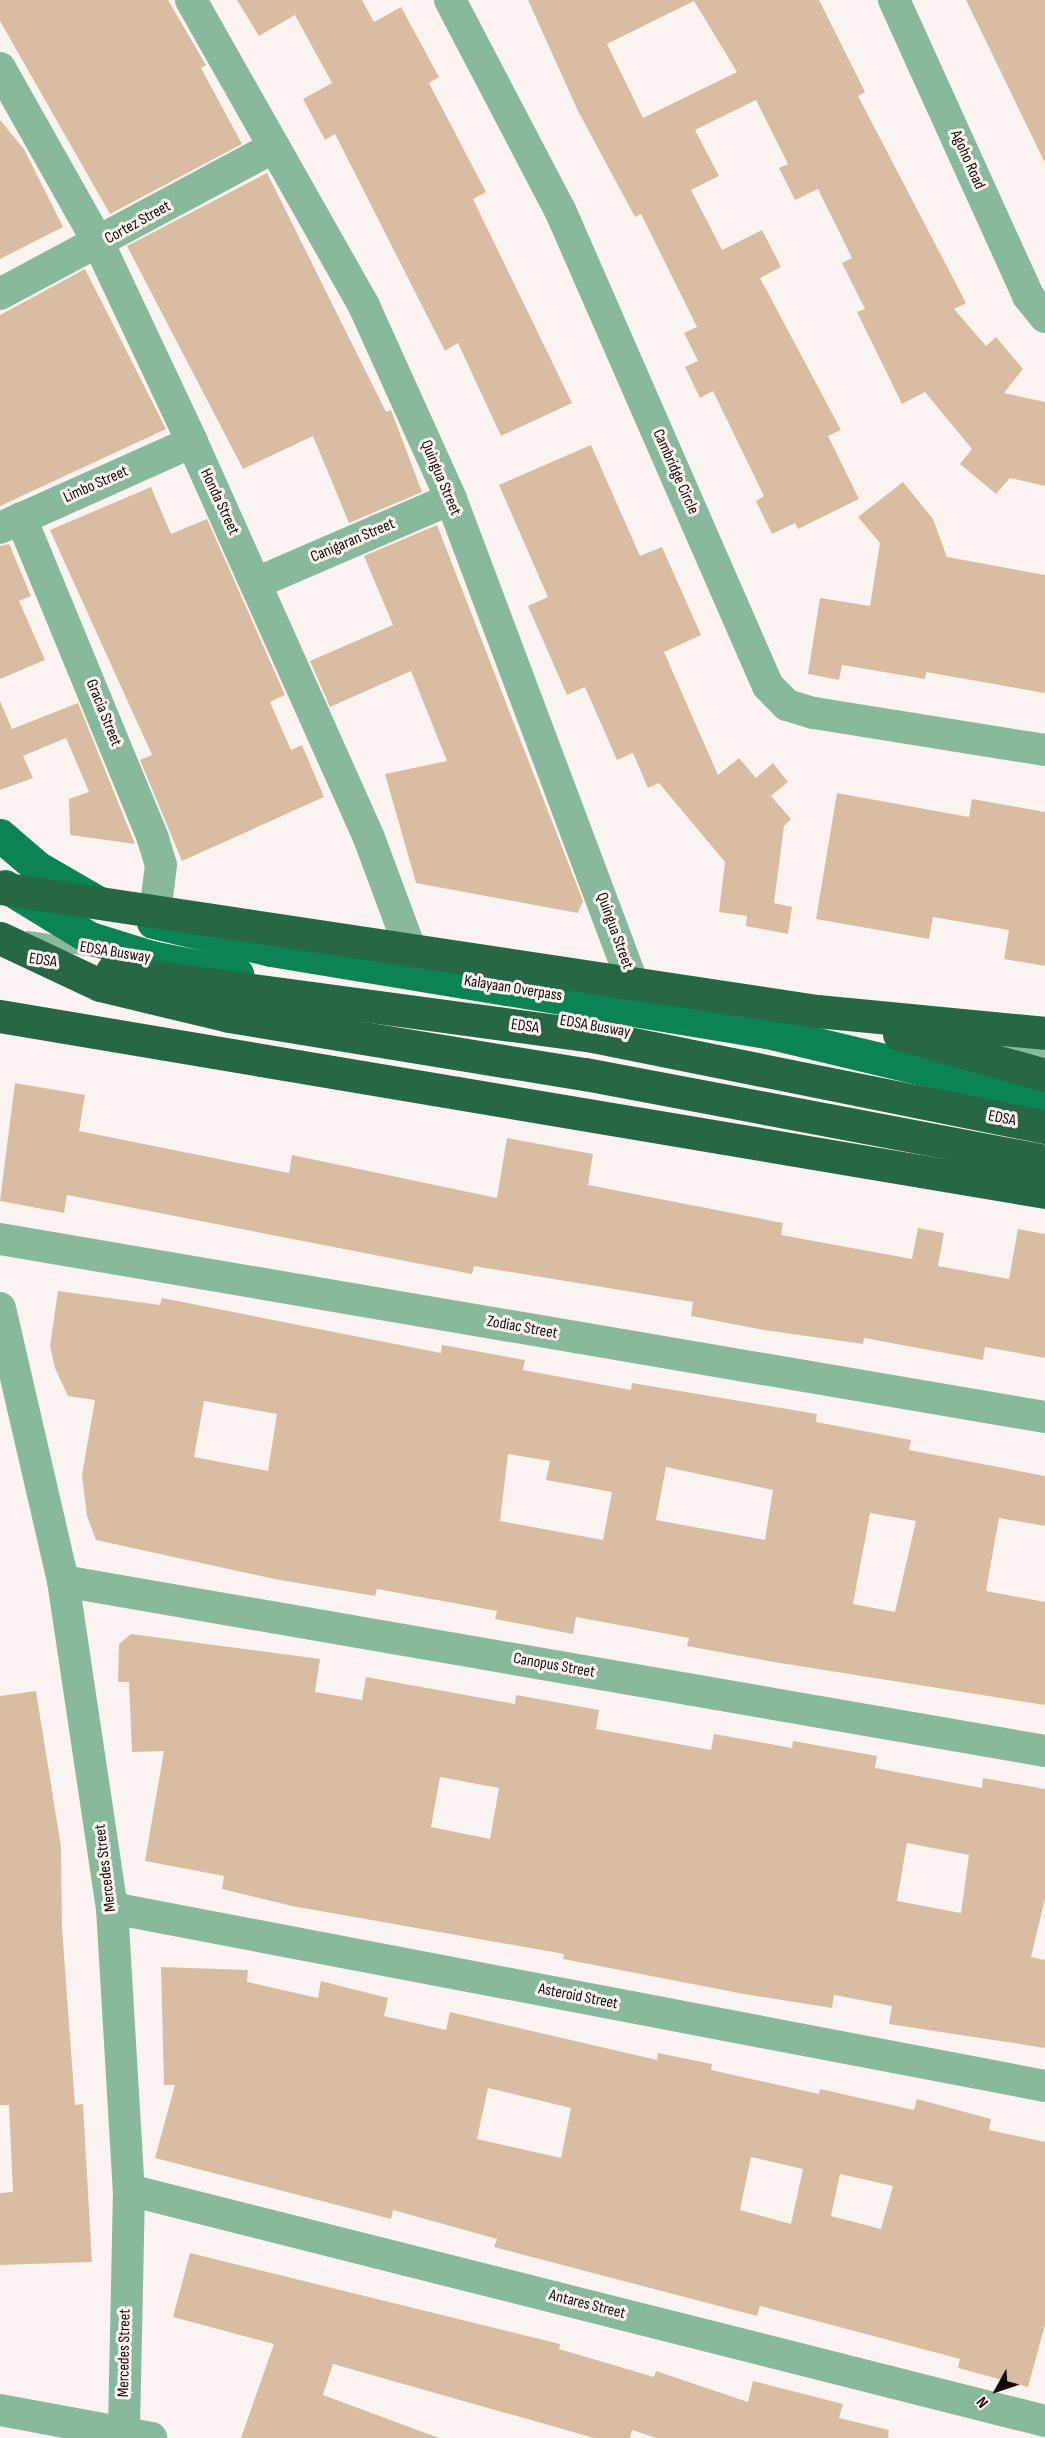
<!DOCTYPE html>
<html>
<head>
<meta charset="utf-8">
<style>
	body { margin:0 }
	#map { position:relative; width:1045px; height:2438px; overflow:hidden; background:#fbf3f0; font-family:"Sofia Sans Condensed",sans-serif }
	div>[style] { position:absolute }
	.building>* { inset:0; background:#d9bda3 }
	.lane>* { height:16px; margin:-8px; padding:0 8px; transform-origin:8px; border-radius:8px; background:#89b99c }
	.street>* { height:32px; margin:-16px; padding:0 16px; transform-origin:16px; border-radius:16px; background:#89b99c }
	.primary>* { height:33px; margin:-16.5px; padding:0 16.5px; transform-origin:16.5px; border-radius:16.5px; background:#0c8352 }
	.highway>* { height:33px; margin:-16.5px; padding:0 16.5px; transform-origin:16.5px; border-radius:16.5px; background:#266846 }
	span { translate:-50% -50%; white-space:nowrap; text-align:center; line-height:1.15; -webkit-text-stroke:6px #fbf3f0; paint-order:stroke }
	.street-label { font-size:16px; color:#160a06 }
	.north { position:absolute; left:967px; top:2360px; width:60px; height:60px; -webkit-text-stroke:4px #fbf3f0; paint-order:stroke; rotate:230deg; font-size:16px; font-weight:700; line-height:24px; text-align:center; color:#160a06 }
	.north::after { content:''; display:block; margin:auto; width:21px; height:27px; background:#160a06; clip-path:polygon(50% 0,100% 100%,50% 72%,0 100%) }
</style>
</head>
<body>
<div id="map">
	<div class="building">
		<div style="clip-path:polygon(0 0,168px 0,206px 65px,201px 68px,242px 144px,110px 214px,0 21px)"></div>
		<div style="clip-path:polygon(237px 0,362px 0,374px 22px,401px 7px,439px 77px,429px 83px,486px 192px,473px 199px,572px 403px,501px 436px,458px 343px,445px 351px,335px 134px,325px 140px,303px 99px,332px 83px,295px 15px,259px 36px)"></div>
		<div style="clip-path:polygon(evenodd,528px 0,819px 0,865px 92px,858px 96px,966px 303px,954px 309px,986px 346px,996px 337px,1023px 369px,1004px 393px,1045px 402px,1045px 486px,1010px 478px,996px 494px,960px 464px,972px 449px,925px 392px,902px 404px,857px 312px,865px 309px,842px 263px,852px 258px,818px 189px,795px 200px,779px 168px,788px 164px,756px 100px,695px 130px,719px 176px,691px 190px,722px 250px,762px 230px,781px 267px,760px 278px,841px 430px,828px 436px,859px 499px,798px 529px,795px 523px,772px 534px,756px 501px,764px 496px,713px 391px,700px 398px,685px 367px,698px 361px,684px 333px,697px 327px,641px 214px,635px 217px,578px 111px,528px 0,694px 1px,737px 72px,643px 118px,607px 44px,694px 1px)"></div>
		<div style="clip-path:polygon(966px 0,1045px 0,1045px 163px)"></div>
		<div style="clip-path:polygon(0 120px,24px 149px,63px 227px,0 259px)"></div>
		<div style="clip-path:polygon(267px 173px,386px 412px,391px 410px,422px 492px,349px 523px,313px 436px,243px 469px,127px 246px)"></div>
		<div style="clip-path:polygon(85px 269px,166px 429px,0 506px,0 315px)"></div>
		<div style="clip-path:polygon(591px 445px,640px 556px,662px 547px,701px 635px,664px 652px,718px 775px,739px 758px,756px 778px,773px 763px,788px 782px,771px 796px,791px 819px,784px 826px,774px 903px,792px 907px,788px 934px,746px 926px,747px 916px,719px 912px,725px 862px,659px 783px,648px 788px,633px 753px,617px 760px,585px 687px,567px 695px,528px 606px,548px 597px,499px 485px)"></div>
		<div style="clip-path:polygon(903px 482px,933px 519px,947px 557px,1045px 575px,1045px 693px,926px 672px,925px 679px,842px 665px,839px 680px,808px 674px,820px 598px,870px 606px,880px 543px,858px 517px)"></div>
		<div style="clip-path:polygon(151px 487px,171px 534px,207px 519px,285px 695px,270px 702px,291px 750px,302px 745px,324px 797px,182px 861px,140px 760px,152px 755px,50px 530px)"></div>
		<div style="clip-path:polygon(437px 525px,583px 901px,578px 913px,416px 883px,385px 774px,447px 761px,411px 671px,330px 707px,310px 661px,393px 625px,364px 556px)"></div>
		<div style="clip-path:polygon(9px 544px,31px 596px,19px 601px,45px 660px,0 679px,0 546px)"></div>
		<div style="clip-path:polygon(0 701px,12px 729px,78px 703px,135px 844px,70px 835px,69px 799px,89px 792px,66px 738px,23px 756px,33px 778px,0 790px)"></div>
		<div style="clip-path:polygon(837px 793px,969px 817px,972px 799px,1045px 812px,1045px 966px,1004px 959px,1009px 930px,933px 917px,929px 939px,816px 919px)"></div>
		<div style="clip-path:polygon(15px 1083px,85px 1095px,79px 1131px,289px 1173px,292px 1155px,497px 1198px,507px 1138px,593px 1154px,588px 1185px,783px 1223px,781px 1235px,912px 1259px,918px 1228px,944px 1233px,938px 1266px,1009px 1279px,1018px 1229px,1045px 1234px,1045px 1358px,985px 1347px,983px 1360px,864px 1338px,863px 1344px,764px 1330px,691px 1316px,693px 1302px,474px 1266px,472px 1274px,67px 1195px,64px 1213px,0 1201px)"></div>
		<div style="clip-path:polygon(evenodd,58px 1291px,160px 1305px,162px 1298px,441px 1353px,442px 1345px,525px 1360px,523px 1370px,631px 1390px,632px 1383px,817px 1414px,816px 1422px,911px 1440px,909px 1450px,1045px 1476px,1045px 1526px,999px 1518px,986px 1591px,1045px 1602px,1045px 1705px,774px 1662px,687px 1646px,689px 1638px,576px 1617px,573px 1634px,495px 1619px,497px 1611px,377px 1589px,375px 1596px,274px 1579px,96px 1540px,87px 1516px,82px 1475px,95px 1400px,68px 1396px,55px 1368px,50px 1346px,58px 1291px,204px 1401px,277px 1414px,268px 1471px,194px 1457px,204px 1401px,58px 1291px,508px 1454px,550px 1461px,546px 1480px,612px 1492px,603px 1540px,500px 1521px,508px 1454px,58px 1291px,666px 1467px,773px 1490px,765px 1540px,656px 1520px,666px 1467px,58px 1291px,870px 1513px,916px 1521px,895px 1612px,853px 1604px,870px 1513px)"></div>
		<div style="clip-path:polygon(evenodd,131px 1634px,320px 1659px,315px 1692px,362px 1700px,366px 1677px,515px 1704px,516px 1695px,599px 1710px,596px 1729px,711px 1750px,714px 1734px,792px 1748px,793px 1741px,877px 1756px,875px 1768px,982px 1788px,983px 1778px,1045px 1789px,1045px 1899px,1031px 1957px,1045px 1960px,1045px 2048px,889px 2024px,892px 2006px,834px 1995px,832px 2008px,744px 1994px,563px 1959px,564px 1954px,292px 1906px,222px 1889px,224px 1876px,145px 1861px,164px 1751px,132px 1752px,129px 1682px,118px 1682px,119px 1644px,131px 1634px,440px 1777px,499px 1788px,490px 1839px,431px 1827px,440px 1777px,131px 1634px,907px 1843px,969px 1855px,961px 1913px,897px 1901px,907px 1843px)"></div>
		<div style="clip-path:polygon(36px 1691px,61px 1847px,62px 1928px,75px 2105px,83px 2104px,92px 2262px,0 2265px,0 2193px,13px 2192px,9px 2105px,0 2105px,0 1696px)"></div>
		<div style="clip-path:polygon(evenodd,161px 1967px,248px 1970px,247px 1982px,318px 1998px,321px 1981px,388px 1998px,384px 2016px,446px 2030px,450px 2012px,657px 2060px,658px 2053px,712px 2064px,711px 2070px,819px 2094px,820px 2089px,914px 2110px,917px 2099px,991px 2119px,989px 2130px,1045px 2142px,1045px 2325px,1028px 2387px,958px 2368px,960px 2359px,760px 2306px,757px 2316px,494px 2247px,497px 2239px,393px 2210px,391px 2219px,155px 2158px,175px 2085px,164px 2085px,161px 1967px,488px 2088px,571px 2108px,561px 2158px,477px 2139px,488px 2088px,161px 1967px,751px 2157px,803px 2169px,791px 2224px,740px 2210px,751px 2157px,161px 1967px,840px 2174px,893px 2186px,881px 2229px,831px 2216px,840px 2174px)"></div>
		<div style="clip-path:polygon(190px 2253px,560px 2344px,559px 2349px,654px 2377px,656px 2371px,748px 2402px,753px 2381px,843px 2404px,839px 2418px,889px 2430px,888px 2438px,656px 2438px,632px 2430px,630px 2438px,594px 2438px,333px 2364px,323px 2395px,439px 2438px,241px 2438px,274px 2344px,173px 2317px)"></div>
	</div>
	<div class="lane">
		<div style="left:28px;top:939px;width:67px;rotate:8.6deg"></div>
		<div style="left:984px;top:1043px;width:62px;rotate:10.2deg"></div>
	</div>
	<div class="street">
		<div style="left:191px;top:0;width:352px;rotate:60.5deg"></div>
		<div style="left:364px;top:306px;width:212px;rotate:65.7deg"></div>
		<div style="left:451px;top:499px;width:515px;rotate:69.42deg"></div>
		<div style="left:450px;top:0;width:237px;rotate:62.4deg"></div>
		<div style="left:560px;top:210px;width:519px;rotate:66.4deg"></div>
		<div style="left:768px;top:686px;width:27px;rotate:45deg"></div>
		<div style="left:787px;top:705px;width:28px;rotate:17deg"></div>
		<div style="left:814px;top:713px;width:234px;rotate:9.1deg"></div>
		<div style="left:894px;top:0;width:325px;rotate:65.6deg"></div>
		<div style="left:1028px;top:296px;width:27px;rotate:51deg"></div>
		<div style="left:0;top:68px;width:202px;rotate:60.6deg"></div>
		<div style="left:99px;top:244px;width:219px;rotate:64.8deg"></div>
		<div style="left:192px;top:442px;width:434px;rotate:65.9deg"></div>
		<div style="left:369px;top:838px;width:117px;rotate:69.6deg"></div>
		<div style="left:0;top:294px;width:311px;rotate:-28.2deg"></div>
		<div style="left:21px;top:518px;width:347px;rotate:67.6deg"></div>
		<div style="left:153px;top:839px;width:27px;rotate:73deg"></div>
		<div style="left:161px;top:865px;width:48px;rotate:97.1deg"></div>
		<div style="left:0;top:528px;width:210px;rotate:-24.1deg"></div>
		<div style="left:256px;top:583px;width:212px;rotate:-23.3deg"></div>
		<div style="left:0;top:1239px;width:1060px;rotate:9.67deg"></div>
		<div style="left:0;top:1308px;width:280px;rotate:77deg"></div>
		<div style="left:63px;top:1581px;width:331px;rotate:81.5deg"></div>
		<div style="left:112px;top:1908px;width:283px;rotate:86.6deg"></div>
		<div style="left:129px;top:2190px;width:248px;rotate:91.2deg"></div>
		<div style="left:63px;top:1581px;width:997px;rotate:9.82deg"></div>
		<div style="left:112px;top:1908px;width:950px;rotate:10.8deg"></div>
		<div style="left:129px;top:2190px;width:945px;rotate:14.15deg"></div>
		<div style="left:0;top:2410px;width:154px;rotate:10.5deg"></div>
	</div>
	<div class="primary">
		<div style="left:0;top:835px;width:49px;rotate:40.9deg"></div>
		<div style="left:37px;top:867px;width:68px;rotate:30deg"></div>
		<div style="left:5px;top:886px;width:100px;rotate:31.5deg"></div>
		<div style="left:90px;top:938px;width:64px;rotate:17.3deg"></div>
		<div style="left:151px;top:957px;width:88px;rotate:11.2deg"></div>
		<div style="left:153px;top:922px;width:121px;rotate:13.3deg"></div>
		<div style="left:271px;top:950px;width:503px;rotate:9.39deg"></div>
		<div style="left:767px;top:1032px;width:286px;rotate:13.4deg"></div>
	</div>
	<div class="highway">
		<div style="left:0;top:888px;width:826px;rotate:8.56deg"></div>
		<div style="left:817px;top:1011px;width:229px;rotate:5.5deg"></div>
		<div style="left:0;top:938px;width:110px;rotate:25.2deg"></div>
		<div style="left:100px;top:985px;width:133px;rotate:13.5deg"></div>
		<div style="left:229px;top:1016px;width:361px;rotate:9.3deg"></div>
		<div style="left:585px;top:1074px;width:468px;rotate:10.7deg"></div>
		<div style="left:112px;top:971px;width:485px;rotate:7.7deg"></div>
		<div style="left:593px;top:1036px;width:461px;rotate:11.4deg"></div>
		<div style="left:0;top:1016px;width:1060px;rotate:9.56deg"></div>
		<div style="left:899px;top:1034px;width:152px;rotate:15.7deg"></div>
	</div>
	<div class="street-label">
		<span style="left:967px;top:160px;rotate:66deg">Agoho Road</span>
		<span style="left:138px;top:223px;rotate:-29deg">Cortez Street</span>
		<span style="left:675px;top:472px;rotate:66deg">Cambridge Circle</span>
		<span style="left:440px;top:478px;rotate:67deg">Quingua Street</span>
		<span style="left:96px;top:485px;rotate:-24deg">Limbo Street</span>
		<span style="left:219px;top:502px;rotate:65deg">Honda Street</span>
		<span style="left:353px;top:541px;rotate:-23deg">Canigaran Street</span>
		<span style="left:103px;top:713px;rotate:68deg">Gracia Street</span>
		<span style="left:614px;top:931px;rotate:70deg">Quingua Street</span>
		<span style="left:115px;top:953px;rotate:9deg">EDSA Busway</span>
		<span style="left:43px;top:961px;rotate:8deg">EDSA</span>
		<span style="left:513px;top:989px;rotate:9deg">Kalayaan Overpass</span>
		<span style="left:525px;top:1027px;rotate:8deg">EDSA</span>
		<span style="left:595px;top:1027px;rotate:10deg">EDSA Busway</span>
		<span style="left:1002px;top:1119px;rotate:11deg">EDSA</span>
		<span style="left:522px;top:1328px;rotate:10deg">Zodiac Street</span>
		<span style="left:554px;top:1666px;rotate:10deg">Canopus Street</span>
		<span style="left:106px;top:1868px;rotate:-97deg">Mercedes Street</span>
		<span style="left:578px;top:1997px;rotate:11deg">Asteroid Street</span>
		<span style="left:587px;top:2305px;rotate:14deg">Antares Street</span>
		<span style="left:125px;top:2353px;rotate:-89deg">Mercedes Street</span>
	</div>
	<div class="north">N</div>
</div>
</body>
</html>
